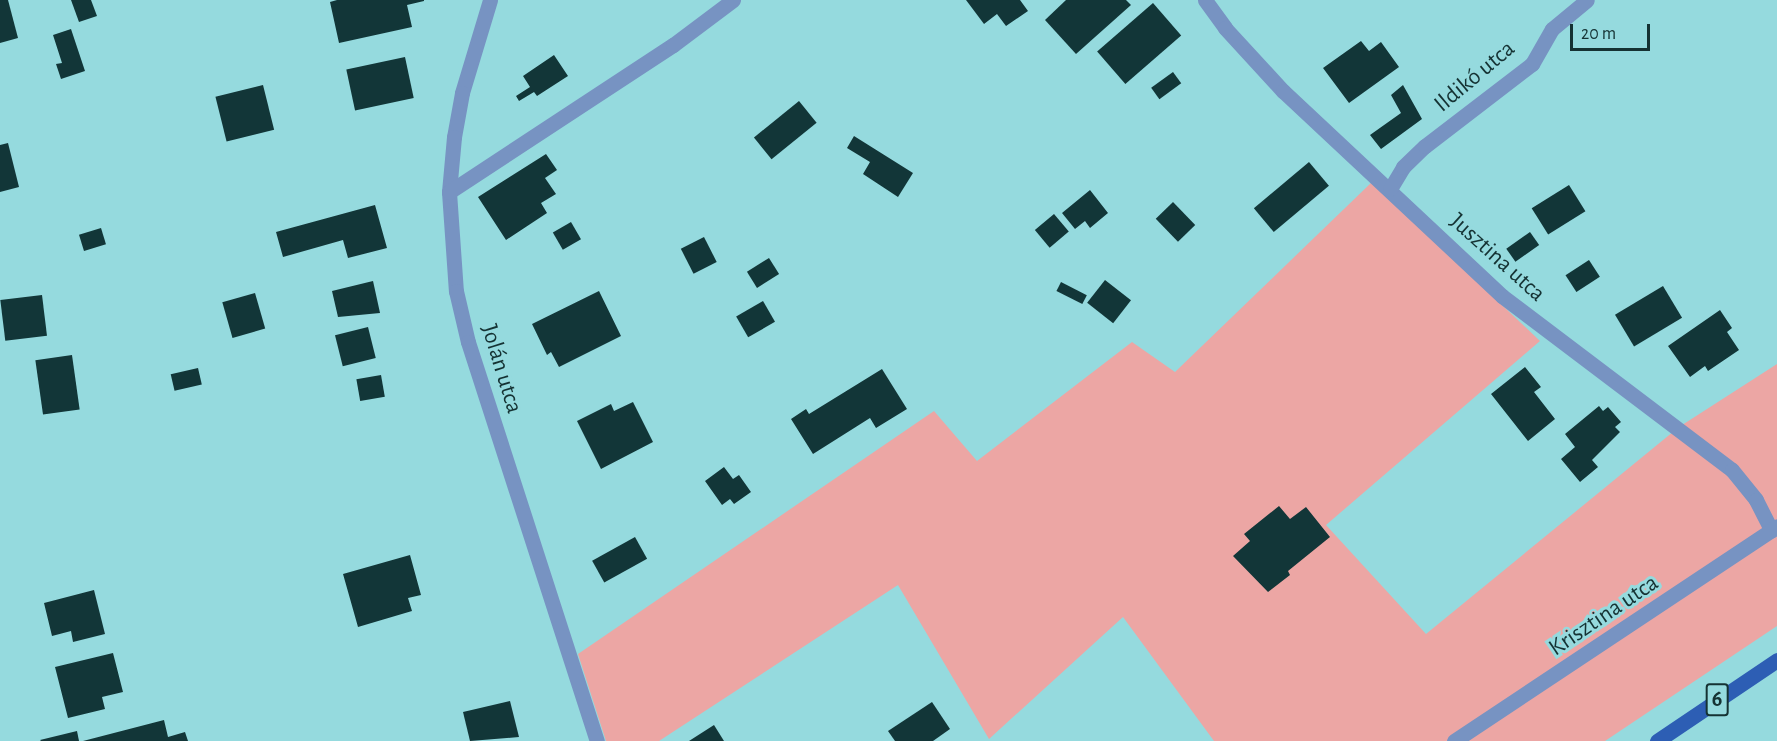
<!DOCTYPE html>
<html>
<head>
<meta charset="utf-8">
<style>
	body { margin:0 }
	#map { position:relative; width:1777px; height:741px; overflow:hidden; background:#95dade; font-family:"Alegreya Sans",sans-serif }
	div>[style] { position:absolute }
	.green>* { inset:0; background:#eca6a4 }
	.building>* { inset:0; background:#123638; transform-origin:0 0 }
	.minor>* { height:15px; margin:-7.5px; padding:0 7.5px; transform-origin:7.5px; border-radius:7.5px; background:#7793c2 }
	.major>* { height:15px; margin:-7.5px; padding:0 7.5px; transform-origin:7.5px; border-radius:7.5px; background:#2d5eb4 }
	span { translate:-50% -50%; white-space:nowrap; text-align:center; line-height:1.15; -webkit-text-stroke:6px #95dade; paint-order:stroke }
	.shield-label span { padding:2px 4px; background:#95dade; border:2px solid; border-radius:4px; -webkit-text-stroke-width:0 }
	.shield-label { font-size:22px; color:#153233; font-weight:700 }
	.street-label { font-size:24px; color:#153233 }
	.scale { position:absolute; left:1570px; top:24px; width:80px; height:27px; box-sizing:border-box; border:3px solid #153233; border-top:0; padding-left:8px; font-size:18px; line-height:21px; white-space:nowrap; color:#153233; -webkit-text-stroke:4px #95dade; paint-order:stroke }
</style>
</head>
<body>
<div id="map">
	<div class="green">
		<div style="clip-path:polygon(1372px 182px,1540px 341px,1326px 525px,1426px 634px,1679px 427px,1777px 364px,1777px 626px,1605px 741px,1214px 741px,1123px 617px,989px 739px,898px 585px,659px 741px,606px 741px,578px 654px,934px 411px,977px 461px,1132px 342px,1175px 372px)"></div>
	</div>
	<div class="building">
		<div style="clip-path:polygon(0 0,8px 0,18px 38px,0 43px)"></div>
		<div style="clip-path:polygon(71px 0,91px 0,97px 16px,79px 22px)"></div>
		<div style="clip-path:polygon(337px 0,424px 0,424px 1px,407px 5px,412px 27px,339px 43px,330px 2px)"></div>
		<div style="clip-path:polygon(966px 0,1020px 0,1028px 11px,1006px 26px,997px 14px,984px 24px)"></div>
		<div style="clip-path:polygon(1066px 0,1126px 0,1131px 5px,1076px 54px,1045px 20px)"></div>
		<div style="left:1153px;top:3px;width:43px;height:74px;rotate:49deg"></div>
		<div style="clip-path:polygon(71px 29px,85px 71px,61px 79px,56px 64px,62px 63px,53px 35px)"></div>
		<div style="clip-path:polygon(1361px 41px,1369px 51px,1381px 42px,1399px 67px,1349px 103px,1323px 68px)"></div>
		<div style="clip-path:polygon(554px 55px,568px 76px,537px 96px,534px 92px,519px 101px,516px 96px,530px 87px,523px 76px)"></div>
		<div style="left:405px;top:57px;width:42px;height:60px;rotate:78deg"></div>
		<div style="left:1173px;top:72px;width:14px;height:27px;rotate:54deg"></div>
		<div style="left:263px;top:85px;width:46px;height:49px;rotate:76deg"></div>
		<div style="clip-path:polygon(1403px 85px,1422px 119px,1381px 149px,1370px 135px,1401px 113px,1391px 95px)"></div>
		<div style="left:799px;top:101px;width:28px;height:58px;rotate:51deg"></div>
		<div style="clip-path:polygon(854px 136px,913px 173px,898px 197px,863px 174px,870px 162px,847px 148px)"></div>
		<div style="clip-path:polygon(8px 143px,19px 187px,0 192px,0 145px)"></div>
		<div style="clip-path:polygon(546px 154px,557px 170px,545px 178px,556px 194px,541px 203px,547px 213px,506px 240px,478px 197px)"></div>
		<div style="left:1309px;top:162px;width:31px;height:72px;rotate:50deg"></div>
		<div style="left:1569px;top:185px;width:31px;height:44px;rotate:58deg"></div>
		<div style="clip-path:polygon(1090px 190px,1108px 213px,1090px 228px,1085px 221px,1075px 229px,1062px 213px)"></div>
		<div style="left:1173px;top:202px;width:32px;height:24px;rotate:46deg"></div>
		<div style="clip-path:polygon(375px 205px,387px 248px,348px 258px,343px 240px,283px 257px,276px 232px)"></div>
		<div style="left:1054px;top:214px;width:23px;height:25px;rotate:50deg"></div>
		<div style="left:571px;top:222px;width:20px;height:21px;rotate:60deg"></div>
		<div style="left:101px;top:228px;width:17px;height:23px;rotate:73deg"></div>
		<div style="left:1530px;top:232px;width:16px;height:29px;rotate:55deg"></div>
		<div style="left:704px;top:237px;width:28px;height:26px;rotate:63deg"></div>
		<div style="left:769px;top:258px;width:19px;height:26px;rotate:58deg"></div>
		<div style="left:1589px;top:260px;width:20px;height:28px;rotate:57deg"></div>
		<div style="left:1105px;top:280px;width:33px;height:29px;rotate:38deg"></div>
		<div style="clip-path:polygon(373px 281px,380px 313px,338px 317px,332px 291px)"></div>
		<div style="left:1061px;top:282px;width:29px;height:10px;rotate:27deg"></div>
		<div style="left:1663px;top:286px;width:37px;height:56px;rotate:59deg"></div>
		<div style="clip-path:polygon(599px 291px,621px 336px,559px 367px,551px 352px,547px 355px,532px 324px)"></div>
		<div style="left:255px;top:293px;width:37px;height:34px;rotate:74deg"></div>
		<div style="left:42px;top:295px;width:41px;height:42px;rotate:83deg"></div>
		<div style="left:763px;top:301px;width:24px;height:31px;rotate:60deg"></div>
		<div style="clip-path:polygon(1720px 310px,1732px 328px,1727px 332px,1739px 350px,1708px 371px,1705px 366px,1690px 377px,1668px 346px)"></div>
		<div style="left:368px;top:327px;width:32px;height:34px;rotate:76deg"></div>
		<div style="left:72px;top:355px;width:55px;height:37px;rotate:82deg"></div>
		<div style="clip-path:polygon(1525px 367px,1541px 387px,1534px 392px,1555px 419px,1528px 441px,1491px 394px)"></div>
		<div style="left:198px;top:368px;width:17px;height:28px;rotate:77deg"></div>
		<div style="clip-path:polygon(882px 369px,907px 409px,876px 428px,870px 418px,813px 454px,791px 419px,806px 409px,809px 414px)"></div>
		<div style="left:381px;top:375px;width:22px;height:25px;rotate:80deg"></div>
		<div style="clip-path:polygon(633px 402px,653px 442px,601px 469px,577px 421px,611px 404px,614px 411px)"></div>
		<div style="clip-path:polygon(1599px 406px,1603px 411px,1608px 407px,1621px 422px,1615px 427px,1620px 432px,1592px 460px,1598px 467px,1580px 482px,1561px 459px,1575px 447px,1565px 434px)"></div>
		<div style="clip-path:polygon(724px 467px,733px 479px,739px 475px,751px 492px,734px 504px,730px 499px,722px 505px,705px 481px)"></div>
		<div style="clip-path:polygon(1279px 506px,1290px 519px,1306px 507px,1330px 537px,1288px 571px,1290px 575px,1268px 592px,1233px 556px,1250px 541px,1244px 534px)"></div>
		<div style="left:635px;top:537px;width:25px;height:49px;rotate:61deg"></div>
		<div style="clip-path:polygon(410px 555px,421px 595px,408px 598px,412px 611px,358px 627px,343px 574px)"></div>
		<div style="clip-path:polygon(94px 590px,105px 634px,73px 642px,71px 631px,52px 636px,44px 603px)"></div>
		<div style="clip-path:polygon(113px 653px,123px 692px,102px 697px,105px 709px,68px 718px,55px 667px)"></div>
		<div style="clip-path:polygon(510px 701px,519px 737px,470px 741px,463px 712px)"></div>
		<div style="clip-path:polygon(932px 702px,950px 729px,933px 741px,895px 741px,888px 731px)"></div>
		<div style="clip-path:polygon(164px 720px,168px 737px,185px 732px,188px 741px,83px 741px)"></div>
		<div style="clip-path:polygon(714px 725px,724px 741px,689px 741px)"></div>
		<div style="clip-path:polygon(77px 731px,79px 741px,41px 741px,40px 740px)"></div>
	</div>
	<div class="minor">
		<div style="left:490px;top:0;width:97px;rotate:106.8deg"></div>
		<div style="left:462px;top:93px;width:45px;rotate:100.3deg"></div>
		<div style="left:454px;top:137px;width:55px;rotate:95.2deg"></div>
		<div style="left:449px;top:192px;width:99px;rotate:86deg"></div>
		<div style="left:456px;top:291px;width:52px;rotate:76.8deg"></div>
		<div style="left:468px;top:342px;width:419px;rotate:72.1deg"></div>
		<div style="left:1205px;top:0;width:34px;rotate:54deg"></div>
		<div style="left:1225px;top:28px;width:86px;rotate:47.4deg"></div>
		<div style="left:1283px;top:91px;width:300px;rotate:43.1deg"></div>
		<div style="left:1502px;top:296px;width:288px;rotate:37.1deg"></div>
		<div style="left:1732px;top:470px;width:38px;rotate:51deg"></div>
		<div style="left:1756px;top:500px;width:34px;rotate:63deg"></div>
		<div style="left:1390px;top:189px;width:26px;rotate:-59deg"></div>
		<div style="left:1403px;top:167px;width:30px;rotate:-44deg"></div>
		<div style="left:1425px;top:146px;width:135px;rotate:-37.5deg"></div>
		<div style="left:1532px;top:64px;width:40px;rotate:-60.3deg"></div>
		<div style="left:1552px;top:29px;width:45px;rotate:-39.6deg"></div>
		<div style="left:449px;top:192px;width:268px;rotate:-33.3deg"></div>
		<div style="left:673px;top:45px;width:75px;rotate:-36.9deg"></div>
		<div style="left:1454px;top:741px;width:388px;rotate:-33.6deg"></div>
	</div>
	<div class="major">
		<div style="left:1657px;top:741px;width:145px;rotate:-34deg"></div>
	</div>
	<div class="shield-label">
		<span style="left:1717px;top:700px">6</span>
	</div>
	<div class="street-label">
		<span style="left:1475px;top:77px;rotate:-40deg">Ildikó utca</span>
		<span style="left:1497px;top:258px;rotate:42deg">Jusztina utca</span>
		<span style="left:501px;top:369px;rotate:73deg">Jolán utca</span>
		<span style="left:1604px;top:616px;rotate:-34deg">Krisztina utca</span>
	</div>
	<div class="scale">20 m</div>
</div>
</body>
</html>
